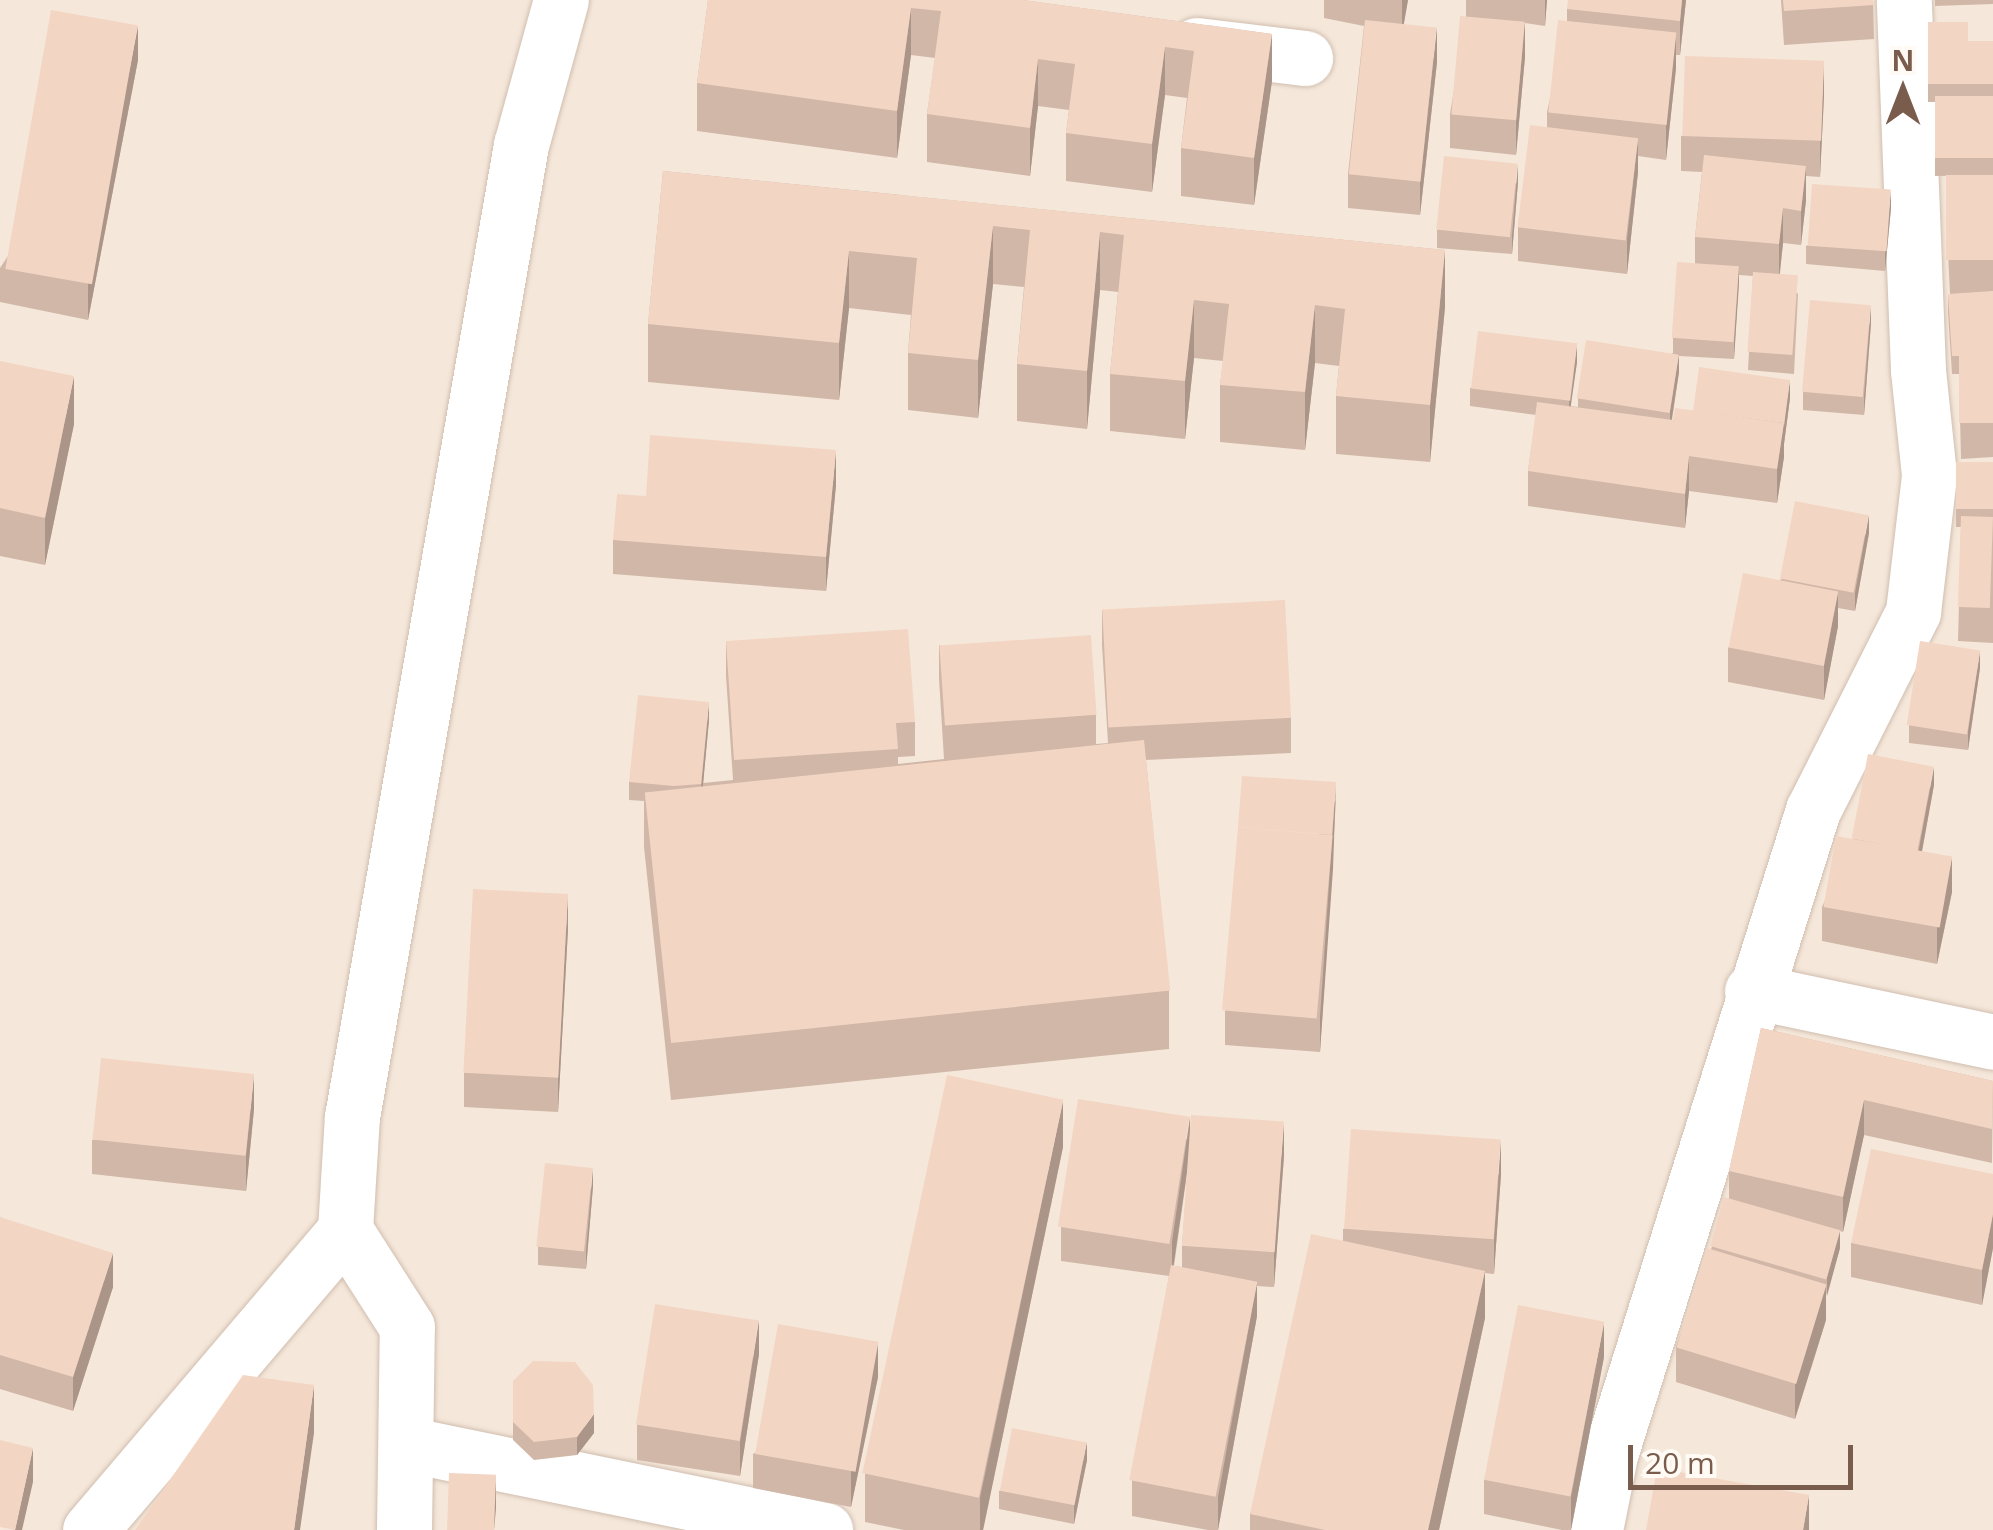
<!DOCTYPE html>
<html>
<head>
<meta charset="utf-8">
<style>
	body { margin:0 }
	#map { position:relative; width:1993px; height:1530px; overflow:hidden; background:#fdf6ec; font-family:"Open Sans",sans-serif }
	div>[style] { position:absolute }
	.residential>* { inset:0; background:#f5e8da; transform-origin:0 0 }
	.roads { filter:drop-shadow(0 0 2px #d1beb0) drop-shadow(0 0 2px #d1beb0) }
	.street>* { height:55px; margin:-27.5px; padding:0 27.5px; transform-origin:27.5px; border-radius:27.5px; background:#fff }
	.secondary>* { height:55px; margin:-27.5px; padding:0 27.5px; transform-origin:27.5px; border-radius:27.5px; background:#fff }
	.wall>* { inset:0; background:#d1b7a8 }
	.shaded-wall>* { inset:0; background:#aa9588 }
	.building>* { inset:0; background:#f3d5c3; transform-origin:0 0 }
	span { translate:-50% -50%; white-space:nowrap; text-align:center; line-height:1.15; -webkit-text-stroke:10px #fffaf3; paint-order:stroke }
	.north { position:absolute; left:1853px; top:40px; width:100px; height:100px; -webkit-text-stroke:8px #fffaf3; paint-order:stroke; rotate:0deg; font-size:28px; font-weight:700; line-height:40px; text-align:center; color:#7a5c4d }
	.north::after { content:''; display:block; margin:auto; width:35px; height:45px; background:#7a5c4d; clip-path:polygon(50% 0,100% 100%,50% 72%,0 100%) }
	.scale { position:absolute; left:1628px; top:1445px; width:225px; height:45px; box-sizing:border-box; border:5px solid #7a5c4d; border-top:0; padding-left:12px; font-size:30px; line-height:35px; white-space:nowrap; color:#7a5c4d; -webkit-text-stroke:8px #fffaf3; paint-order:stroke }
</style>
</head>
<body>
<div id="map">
	<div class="residential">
		<div style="left:0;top:0;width:1993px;height:1530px"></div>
	</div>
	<div class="roads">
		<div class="street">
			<div style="left:1197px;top:45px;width:109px;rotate:6.9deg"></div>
			<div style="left:1752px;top:991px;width:246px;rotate:11.9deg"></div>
			<div style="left:406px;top:1444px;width:428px;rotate:11.6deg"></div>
			<div style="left:90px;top:1530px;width:394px;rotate:-49.6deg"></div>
			<div style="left:1595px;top:1530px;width:76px;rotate:-78.7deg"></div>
			<div style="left:1610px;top:1455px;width:676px;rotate:-72.53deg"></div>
			<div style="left:1813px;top:810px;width:222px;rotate:-63.2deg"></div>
			<div style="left:1913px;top:612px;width:138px;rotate:-83.3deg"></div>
			<div style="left:1929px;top:475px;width:106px;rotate:-96deg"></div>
			<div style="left:1918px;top:370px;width:370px;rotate:-92.2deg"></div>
		</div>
		<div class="secondary">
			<div style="left:404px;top:1530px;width:203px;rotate:-89.2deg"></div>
			<div style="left:407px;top:1327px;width:115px;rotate:-122.6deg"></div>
			<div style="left:345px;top:1230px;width:113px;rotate:-86.5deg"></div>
			<div style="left:352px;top:1117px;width:987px;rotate:-80.14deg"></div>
			<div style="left:521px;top:145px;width:150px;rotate:-74.6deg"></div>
		</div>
	</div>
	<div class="wall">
		<div style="clip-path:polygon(708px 0,1023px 0,1272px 34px,1272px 81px,1254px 205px,1181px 196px,1181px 148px,1187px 98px,1165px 95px,1152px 192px,1066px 181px,1066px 133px,1069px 110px,1038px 106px,1030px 176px,927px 162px,927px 114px,935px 58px,911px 55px,897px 158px,697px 131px,697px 83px)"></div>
		<div style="clip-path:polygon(1324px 0,1408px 0,1404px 24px,1437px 62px,1420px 215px,1348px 208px,1348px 174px,1364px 26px,1324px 18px)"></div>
		<div style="clip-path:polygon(1466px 0,1547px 0,1545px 26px,1525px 23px,1525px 57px,1516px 155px,1450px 148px,1450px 114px,1466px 17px)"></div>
		<div style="clip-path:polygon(1686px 0,1680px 55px,1676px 55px,1676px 68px,1666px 160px,1638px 156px,1638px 172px,1627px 274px,1518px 261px,1518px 227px,1547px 127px,1547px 112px,1567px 21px,1567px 9px)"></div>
		<div style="clip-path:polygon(1781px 0,1873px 0,1874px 39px,1784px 45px)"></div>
		<div style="clip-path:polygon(1935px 0,1993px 0,1993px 4px,1935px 6px)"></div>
		<div style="clip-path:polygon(1928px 22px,1968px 41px,1993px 41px,1993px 175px,1935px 176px,1935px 102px,1928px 102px)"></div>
		<div style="clip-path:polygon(138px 60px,88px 320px,0 302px,0 268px)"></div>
		<div style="clip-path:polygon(1824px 96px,1820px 177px,1806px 176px,1806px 200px,1801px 245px,1783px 243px,1780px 274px,1798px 294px,1794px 374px,1748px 370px,1753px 276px,1739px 275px,1734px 359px,1679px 356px,1679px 372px,1672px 420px,1693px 411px,1790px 398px,1784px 444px,1784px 457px,1777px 503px,1689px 491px,1685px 528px,1528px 506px,1528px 471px,1536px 415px,1470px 406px,1470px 388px,1577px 362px,1570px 406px,1578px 407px,1578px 398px,1673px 353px,1673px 338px,1695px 263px,1695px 237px,1702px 172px,1681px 171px,1681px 136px)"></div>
		<div style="clip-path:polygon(663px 171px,1445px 250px,1445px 307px,1430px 462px,1336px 454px,1336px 396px,1339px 366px,1315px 363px,1305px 450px,1220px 442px,1220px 385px,1223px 361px,1194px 358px,1185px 439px,1110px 431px,1110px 374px,1118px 292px,1100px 290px,1087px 429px,1017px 421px,1017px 364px,1024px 287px,993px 284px,978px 418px,908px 410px,908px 353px,911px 315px,849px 308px,839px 400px,648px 382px,648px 324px)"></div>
		<div style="clip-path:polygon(1993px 175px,1993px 457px,1961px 459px,1959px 374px,1952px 374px,1948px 312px,1948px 294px,1950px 294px,1946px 213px,1946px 179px)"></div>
		<div style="clip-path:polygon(1518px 182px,1512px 254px,1437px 248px,1437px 230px)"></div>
		<div style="clip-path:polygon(1891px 208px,1885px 271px,1806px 264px,1806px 246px)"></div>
		<div style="clip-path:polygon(1871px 323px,1864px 415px,1803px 410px,1803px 392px)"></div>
		<div style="clip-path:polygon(0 361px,74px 424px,45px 565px,0 556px)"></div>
		<div style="clip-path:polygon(1993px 462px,1993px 643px,1958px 641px,1961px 527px,1956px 527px,1956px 463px)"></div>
		<div style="clip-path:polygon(836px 485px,826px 591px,613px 574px,613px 540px,646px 496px)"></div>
		<div style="clip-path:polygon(1869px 533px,1855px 611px,1838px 608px,1838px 626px,1824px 700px,1728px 682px,1728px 648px,1780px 580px)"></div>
		<div style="clip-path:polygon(1102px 610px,1291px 718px,1291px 753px,1146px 760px,1169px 991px,1169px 1049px,671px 1100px,644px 847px,644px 801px,629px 800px,629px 782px,709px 720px,703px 783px,733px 780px,726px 676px,726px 641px,915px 722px,915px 756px,898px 757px,898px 764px,944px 759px,939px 679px,939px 645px,1096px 715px,1096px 744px,1108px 743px,1102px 645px)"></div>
		<div style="clip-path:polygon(1980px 668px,1968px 750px,1909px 743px,1909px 725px)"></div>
		<div style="clip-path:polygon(1934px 785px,1922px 852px,1952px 892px,1937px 964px,1822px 941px,1822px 907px,1853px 839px)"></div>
		<div style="clip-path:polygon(1336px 800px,1320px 1052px,1225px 1045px,1225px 1011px)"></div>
		<div style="clip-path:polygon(568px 929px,558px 1112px,464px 1107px,464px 1073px)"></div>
		<div style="clip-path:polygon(1761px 1028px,1993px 1081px,1992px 1163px,1864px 1135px,1843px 1232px,1840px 1231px,1840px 1248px,1826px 1296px,1826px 1320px,1795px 1419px,1676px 1382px,1676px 1347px,1729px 1199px,1729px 1171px)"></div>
		<div style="clip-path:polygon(254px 1109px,246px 1191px,92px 1174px,92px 1140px)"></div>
		<div style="clip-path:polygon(evenodd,1190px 1137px,1284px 1156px,1274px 1287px,1257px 1286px,1257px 1316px,1218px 1530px,1208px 1530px,1132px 1516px,1132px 1481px,1169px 1276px,1061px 1261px,1061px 1227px,1190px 1137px,1188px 1167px,1182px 1246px,1182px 1267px,1174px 1266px,1188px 1167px)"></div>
		<div style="clip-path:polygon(1063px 1147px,983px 1530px,904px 1530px,865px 1522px,865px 1474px)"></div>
		<div style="clip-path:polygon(1501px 1174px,1494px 1274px,1485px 1273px,1485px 1318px,1439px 1530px,1250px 1530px,1250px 1514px,1343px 1240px,1343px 1229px)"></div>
		<div style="clip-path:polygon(1993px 1174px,1993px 1248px,1982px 1305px,1851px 1277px,1851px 1243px)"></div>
		<div style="clip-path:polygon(593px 1186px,586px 1269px,538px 1265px,538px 1247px)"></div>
		<div style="clip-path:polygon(0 1217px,113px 1287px,73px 1411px,0 1389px)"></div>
		<div style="clip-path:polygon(759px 1354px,740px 1476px,637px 1460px,637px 1425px)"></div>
		<div style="clip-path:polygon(1604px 1357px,1571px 1530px,1562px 1530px,1484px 1514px,1484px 1480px)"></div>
		<div style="clip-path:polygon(878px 1377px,851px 1507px,753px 1488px,753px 1454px)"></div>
		<div style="clip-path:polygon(513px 1381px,594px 1433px,577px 1455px,534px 1460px,513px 1440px)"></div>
		<div style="clip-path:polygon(1087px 1460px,1074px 1524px,999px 1509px,999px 1491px)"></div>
	</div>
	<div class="shaded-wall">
		<div style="clip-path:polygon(1402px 0,1408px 0,1402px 33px)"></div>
		<div style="clip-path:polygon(1545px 0,1547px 0,1545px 26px)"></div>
		<div style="clip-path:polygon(1682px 0,1686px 0,1680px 55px,1680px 21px)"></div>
		<div style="clip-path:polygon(911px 8px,911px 55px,897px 158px,897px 111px)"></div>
		<div style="clip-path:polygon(1525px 22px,1525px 57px,1516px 155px,1516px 120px)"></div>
		<div style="clip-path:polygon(138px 26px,138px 60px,88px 320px,88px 285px)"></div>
		<div style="clip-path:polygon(1437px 27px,1437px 62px,1420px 215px,1420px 181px)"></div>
		<div style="clip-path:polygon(1676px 33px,1676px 68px,1666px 160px,1666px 125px)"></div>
		<div style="clip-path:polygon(1272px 34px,1272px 81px,1254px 205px,1254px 158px)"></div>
		<div style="clip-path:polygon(1165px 47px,1165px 95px,1152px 192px,1152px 144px)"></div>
		<div style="clip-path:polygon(1038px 59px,1038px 106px,1030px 176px,1030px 128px)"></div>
		<div style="clip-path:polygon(1824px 62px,1824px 96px,1820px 177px,1820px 143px)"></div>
		<div style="clip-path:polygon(1638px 138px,1638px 172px,1627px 274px,1627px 239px)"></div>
		<div style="clip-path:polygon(1518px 164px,1518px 182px,1512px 254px,1512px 236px)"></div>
		<div style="clip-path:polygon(1806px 166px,1806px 200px,1801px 245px,1801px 211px)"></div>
		<div style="clip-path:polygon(1891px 190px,1891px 208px,1885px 271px,1885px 253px)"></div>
		<div style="clip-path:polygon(1783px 208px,1783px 243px,1779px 279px,1779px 244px)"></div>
		<div style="clip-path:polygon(993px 226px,993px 284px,978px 418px,978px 360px)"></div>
		<div style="clip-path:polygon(1100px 232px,1100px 290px,1087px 429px,1087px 371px)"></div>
		<div style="clip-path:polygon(1445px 250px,1445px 307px,1430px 462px,1430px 405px)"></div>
		<div style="clip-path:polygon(849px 251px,849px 308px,839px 400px,839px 343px)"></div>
		<div style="clip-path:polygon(1739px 266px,1739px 284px,1734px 359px,1734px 341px)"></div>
		<div style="clip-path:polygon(1194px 300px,1194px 358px,1185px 439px,1185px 381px)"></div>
		<div style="clip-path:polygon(1315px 305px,1315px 363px,1305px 450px,1305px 392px)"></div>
		<div style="clip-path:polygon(1871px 305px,1871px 323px,1864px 415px,1864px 397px)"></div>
		<div style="clip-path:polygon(1577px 344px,1577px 362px,1569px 419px,1569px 401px)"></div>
		<div style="clip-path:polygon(1679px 354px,1679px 372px,1670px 430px,1670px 412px)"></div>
		<div style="clip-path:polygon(74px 376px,74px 424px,45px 565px,45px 518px)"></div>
		<div style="clip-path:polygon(1790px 380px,1790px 398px,1784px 444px,1784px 457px,1777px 503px,1777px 469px)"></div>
		<div style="clip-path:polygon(836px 450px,836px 485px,826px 591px,826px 557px)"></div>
		<div style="clip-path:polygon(1689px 456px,1689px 491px,1685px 528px,1685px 494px)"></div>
		<div style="clip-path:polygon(1869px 515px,1869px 533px,1855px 611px,1855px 593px)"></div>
		<div style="clip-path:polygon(1838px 592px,1838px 626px,1824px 700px,1824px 666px)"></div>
		<div style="clip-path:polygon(1980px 650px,1980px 668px,1968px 750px,1968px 732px)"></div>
		<div style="clip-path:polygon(709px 702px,709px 720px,701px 807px,701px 789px)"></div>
		<div style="clip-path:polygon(1934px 767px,1934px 785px,1918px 872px,1918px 854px)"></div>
		<div style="clip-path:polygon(1336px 782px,1333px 869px,1320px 1052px,1320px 1017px)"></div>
		<div style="clip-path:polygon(1952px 857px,1952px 892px,1937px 964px,1937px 929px)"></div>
		<div style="clip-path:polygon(568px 894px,568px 929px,558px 1112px,558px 1078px)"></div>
		<div style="clip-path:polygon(254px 1074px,254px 1109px,246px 1191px,246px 1156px)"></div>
		<div style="clip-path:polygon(1063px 1100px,1063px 1147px,983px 1530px,980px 1530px,980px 1498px)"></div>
		<div style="clip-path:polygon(1864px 1100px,1864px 1135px,1843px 1232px,1843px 1197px)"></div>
		<div style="clip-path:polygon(1190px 1117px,1190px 1151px,1172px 1276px,1172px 1242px)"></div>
		<div style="clip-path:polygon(1284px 1122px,1284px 1156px,1274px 1287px,1274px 1253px)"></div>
		<div style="clip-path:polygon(1501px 1140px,1501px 1174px,1494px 1274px,1494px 1239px)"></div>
		<div style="clip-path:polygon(593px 1168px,593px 1186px,586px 1269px,586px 1251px)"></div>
		<div style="clip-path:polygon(1993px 1214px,1993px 1248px,1982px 1305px,1982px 1270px)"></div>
		<div style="clip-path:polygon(1840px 1230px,1840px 1248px,1827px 1296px,1827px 1278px)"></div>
		<div style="clip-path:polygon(113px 1253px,113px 1287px,73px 1411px,73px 1377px)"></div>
		<div style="clip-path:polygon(1485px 1271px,1485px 1318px,1439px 1530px,1428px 1530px)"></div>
		<div style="clip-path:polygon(1257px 1282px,1257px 1316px,1218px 1530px,1218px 1497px)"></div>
		<div style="clip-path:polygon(1826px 1285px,1826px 1320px,1795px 1419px,1795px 1385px)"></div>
		<div style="clip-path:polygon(759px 1320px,759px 1354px,740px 1476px,740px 1442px)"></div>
		<div style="clip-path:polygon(1604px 1322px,1604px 1357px,1571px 1530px,1571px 1497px)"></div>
		<div style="clip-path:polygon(878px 1342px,878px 1377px,851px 1507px,851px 1473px)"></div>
		<div style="clip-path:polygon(314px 1385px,314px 1433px,300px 1530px,294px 1530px)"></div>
		<div style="clip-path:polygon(594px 1414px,594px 1433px,577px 1455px,577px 1437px)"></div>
		<div style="clip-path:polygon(1087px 1442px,1087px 1460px,1074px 1524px,1074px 1506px)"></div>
		<div style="clip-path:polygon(33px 1448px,33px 1482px,22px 1530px,15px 1530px)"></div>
		<div style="clip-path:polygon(496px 1475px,496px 1509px,494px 1530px,492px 1530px)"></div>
		<div style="clip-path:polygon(1809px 1495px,1809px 1530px,1803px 1530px)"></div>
	</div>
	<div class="building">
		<div style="clip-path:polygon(708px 0,1023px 0,1272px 34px,1254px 158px,1181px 148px,1194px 51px,1165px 47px,1152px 144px,1066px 133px,1075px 64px,1038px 59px,1030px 128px,927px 114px,941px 11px,911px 8px,897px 111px,697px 83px)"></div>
		<div style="clip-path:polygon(1568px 0,1682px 0,1680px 21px,1567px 9px)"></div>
		<div style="clip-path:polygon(1783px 0,1873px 0,1874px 5px,1784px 11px)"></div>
		<div style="left:51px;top:10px;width:88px;height:263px;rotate:10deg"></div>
		<div style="left:1460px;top:16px;width:65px;height:99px;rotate:5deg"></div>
		<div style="left:1365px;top:20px;width:72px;height:155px;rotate:6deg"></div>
		<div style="left:1558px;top:20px;width:119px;height:93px;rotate:6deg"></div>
		<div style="clip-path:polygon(1928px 22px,1968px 22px,1968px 41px,1993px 41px,1993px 84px,1928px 84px)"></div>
		<div style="left:1685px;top:56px;width:139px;height:80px;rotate:2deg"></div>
		<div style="left:1935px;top:96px;width:58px;height:62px"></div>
		<div style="left:1530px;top:125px;width:109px;height:103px;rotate:7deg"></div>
		<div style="clip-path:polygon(1704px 155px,1806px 166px,1801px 211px,1783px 208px,1779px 244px,1695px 237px)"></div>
		<div style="left:1444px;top:156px;width:74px;height:74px;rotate:6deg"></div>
		<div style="clip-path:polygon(663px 171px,1445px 250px,1430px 405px,1336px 396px,1345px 309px,1315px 305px,1305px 392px,1220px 385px,1229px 304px,1194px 300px,1185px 381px,1110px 374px,1124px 235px,1100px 232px,1087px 371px,1017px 364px,1030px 230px,993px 226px,978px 360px,908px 353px,917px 258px,849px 251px,839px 343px,648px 324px)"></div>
		<div style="left:1993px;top:175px;width:85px;height:47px;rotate:90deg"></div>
		<div style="left:1812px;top:184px;width:79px;height:62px;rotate:4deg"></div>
		<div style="left:1677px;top:262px;width:62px;height:76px;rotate:4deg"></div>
		<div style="left:1753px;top:272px;width:45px;height:80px;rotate:4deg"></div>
		<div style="clip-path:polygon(1993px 291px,1993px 351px,1959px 352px,1959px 356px,1952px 356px,1948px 294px)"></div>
		<div style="left:1810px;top:300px;width:61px;height:92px;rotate:5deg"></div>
		<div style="left:1478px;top:331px;width:100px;height:58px;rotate:7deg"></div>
		<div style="left:1586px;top:340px;width:94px;height:59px;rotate:9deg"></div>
		<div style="left:1993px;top:351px;width:72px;height:34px;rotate:90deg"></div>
		<div style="clip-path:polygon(0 361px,74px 376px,45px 518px,0 508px)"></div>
		<div style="clip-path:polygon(1699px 367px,1790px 380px,1784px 426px,1784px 423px,1693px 411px)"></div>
		<div style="clip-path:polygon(1537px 402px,1673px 420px,1675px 408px,1784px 423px,1777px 469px,1689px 456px,1685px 494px,1528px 471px)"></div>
		<div style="clip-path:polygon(650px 435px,836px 450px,826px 557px,613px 540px,617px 494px,646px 496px)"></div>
		<div style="left:1993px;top:462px;width:47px;height:37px;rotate:90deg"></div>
		<div style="left:1795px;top:501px;width:75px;height:79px;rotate:11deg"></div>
		<div style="left:1961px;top:516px;width:32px;height:91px;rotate:2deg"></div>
		<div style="left:1743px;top:573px;width:97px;height:76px;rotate:11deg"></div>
		<div style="left:1285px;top:600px;width:118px;height:183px;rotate:87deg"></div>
		<div style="clip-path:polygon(908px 629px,915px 722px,896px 723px,898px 749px,734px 760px,726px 641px)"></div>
		<div style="left:1091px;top:635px;width:80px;height:152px;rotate:86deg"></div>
		<div style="left:1920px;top:641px;width:61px;height:85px;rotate:9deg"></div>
		<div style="clip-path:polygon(638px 695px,709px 702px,701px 784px,674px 786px,629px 782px)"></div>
		<div style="left:1144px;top:740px;width:252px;height:502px;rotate:84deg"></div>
		<div style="left:1868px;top:754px;width:67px;height:86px;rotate:11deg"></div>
		<div style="clip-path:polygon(1242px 776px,1336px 782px,1332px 835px,1238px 827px,1237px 839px)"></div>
		<div style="left:1238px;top:827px;width:95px;height:184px;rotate:5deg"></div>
		<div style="left:1836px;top:836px;width:118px;height:72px;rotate:10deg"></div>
		<div style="left:473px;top:889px;width:95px;height:184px;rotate:3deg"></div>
		<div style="clip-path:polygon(1761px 1028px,1993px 1081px,1992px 1129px,1864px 1100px,1843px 1197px,1729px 1171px)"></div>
		<div style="left:101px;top:1058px;width:154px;height:82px;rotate:6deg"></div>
		<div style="left:947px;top:1075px;width:119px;height:407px;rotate:12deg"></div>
		<div style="left:1078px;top:1099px;width:113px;height:129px;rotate:9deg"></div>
		<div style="left:1191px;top:1115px;width:93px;height:131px;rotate:4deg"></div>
		<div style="left:1351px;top:1129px;width:150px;height:100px;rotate:4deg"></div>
		<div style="clip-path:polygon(1871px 1149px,1993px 1174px,1993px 1214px,1982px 1270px,1851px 1243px)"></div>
		<div style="left:545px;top:1163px;width:48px;height:84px;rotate:6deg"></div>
		<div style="left:1724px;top:1197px;width:121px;height:51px;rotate:16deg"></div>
		<div style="clip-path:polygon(0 1217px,113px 1253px,73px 1377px,0 1355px)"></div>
		<div style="clip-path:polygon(1311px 1234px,1485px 1271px,1428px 1530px,1325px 1530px,1250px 1514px)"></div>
		<div style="left:1707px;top:1248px;width:125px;height:104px;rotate:17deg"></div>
		<div style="left:1171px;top:1265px;width:88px;height:219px;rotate:11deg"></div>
		<div style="left:655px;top:1304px;width:105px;height:122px;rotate:9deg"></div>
		<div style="left:1518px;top:1305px;width:88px;height:178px;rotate:11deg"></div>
		<div style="left:778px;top:1324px;width:102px;height:132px;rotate:10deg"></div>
		<div style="clip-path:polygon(533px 1361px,575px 1362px,593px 1385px,594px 1414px,577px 1437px,534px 1442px,513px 1422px,513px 1381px)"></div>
		<div style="clip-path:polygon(243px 1375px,314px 1385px,294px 1530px,135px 1530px)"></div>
		<div style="left:1012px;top:1428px;width:76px;height:64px;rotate:11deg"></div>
		<div style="clip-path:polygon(0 1440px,33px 1448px,15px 1530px,0 1527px)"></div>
		<div style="clip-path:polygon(1657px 1468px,1809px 1495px,1803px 1530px,1646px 1530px)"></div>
		<div style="left:449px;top:1473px;width:47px;height:57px;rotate:2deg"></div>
	</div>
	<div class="north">N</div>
	<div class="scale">20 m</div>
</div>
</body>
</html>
